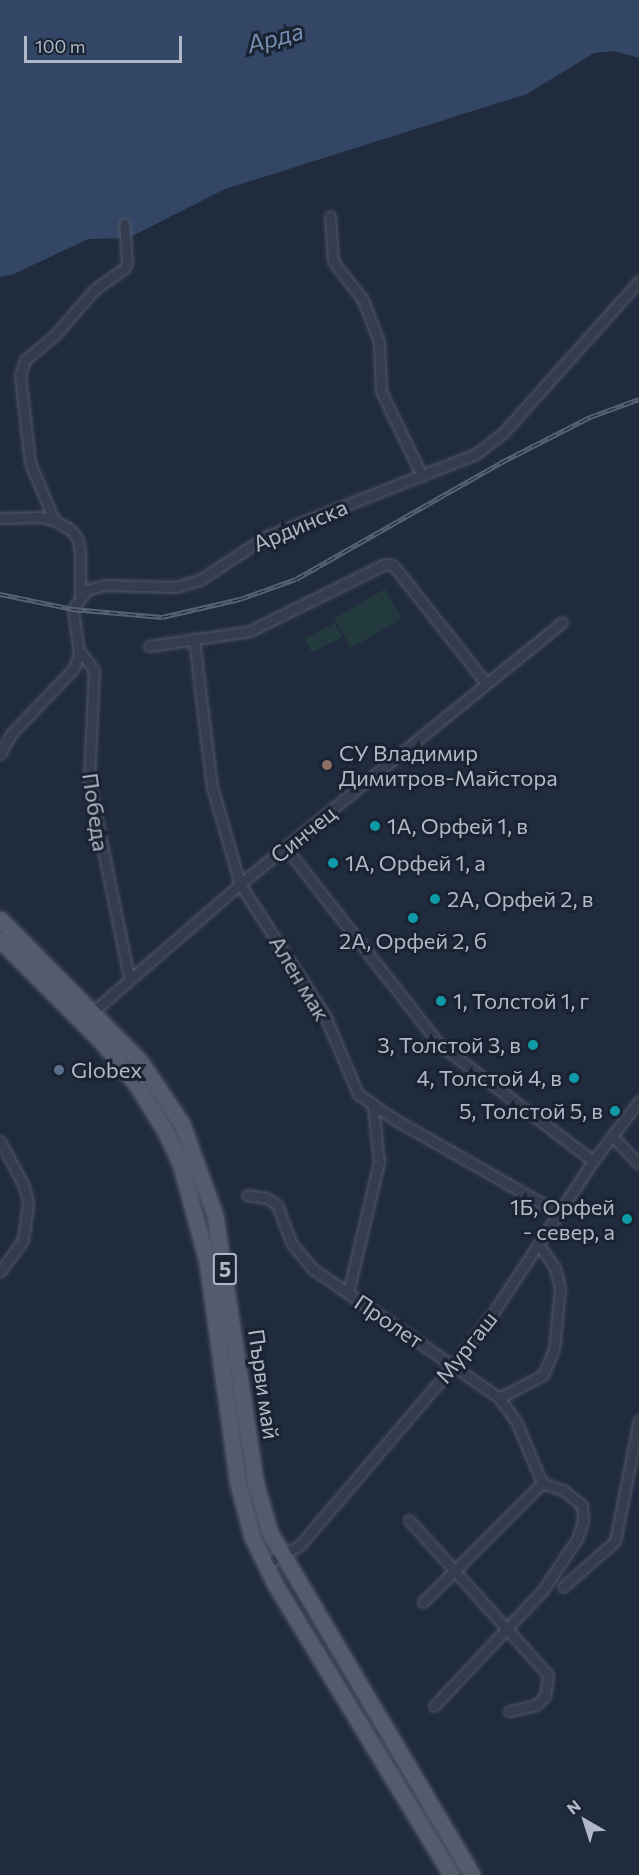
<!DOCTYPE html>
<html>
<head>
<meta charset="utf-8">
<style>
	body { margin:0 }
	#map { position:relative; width:639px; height:1875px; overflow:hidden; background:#202b3d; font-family:Commissioner,sans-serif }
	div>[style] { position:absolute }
	.green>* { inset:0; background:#22393e; transform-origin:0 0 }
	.water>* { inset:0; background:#334665 }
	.roads { filter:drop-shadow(0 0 2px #505867) drop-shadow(0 0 2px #505867) }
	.minor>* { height:9px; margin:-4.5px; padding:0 4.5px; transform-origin:4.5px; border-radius:4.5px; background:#343d4d }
	.primary>* { height:15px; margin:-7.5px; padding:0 7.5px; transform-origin:7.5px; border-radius:7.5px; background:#525c6d }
	.rail>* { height:5px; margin-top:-2.5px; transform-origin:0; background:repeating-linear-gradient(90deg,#1a2331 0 9px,#566174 0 18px); box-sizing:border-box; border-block:2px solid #566174 }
	.dots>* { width:16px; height:16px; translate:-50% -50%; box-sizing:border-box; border:3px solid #1a2331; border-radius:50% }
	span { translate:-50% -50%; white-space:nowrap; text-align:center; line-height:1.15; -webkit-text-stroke:6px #1a2331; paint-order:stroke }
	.shield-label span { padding:2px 4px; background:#1a2331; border:2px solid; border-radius:4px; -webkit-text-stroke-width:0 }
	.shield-label { font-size:21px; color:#b0b8c8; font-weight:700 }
	.street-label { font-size:22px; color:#b0b8c8 }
	.poi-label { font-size:22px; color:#b0b8c8 }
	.left { translate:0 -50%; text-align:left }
	.right { translate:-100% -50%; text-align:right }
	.water-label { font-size:24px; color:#758db2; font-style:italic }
	.north { position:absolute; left:555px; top:1791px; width:60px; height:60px; -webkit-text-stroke:4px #1a2331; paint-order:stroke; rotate:321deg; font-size:16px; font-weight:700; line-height:24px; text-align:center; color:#b0b8c8 }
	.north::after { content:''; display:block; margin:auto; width:21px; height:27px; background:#b0b8c8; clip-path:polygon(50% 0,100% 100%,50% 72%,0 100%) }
	.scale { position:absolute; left:24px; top:36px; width:158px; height:27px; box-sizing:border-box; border:3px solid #b0b8c8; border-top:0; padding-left:8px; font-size:18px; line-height:21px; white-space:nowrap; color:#b0b8c8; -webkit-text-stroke:4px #1a2331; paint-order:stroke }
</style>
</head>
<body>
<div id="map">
	<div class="green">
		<div style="left:385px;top:589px;width:34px;height:59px;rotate:60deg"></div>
		<div style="left:335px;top:623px;width:16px;height:34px;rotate:63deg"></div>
	</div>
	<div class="water">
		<div style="clip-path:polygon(0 0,639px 0,639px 58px,614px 51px,594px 53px,527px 94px,225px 189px,128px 238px,88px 239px,14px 274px,0 277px)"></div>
	</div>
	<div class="roads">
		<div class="minor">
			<div style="left:330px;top:216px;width:45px;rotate:86.2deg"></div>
			<div style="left:333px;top:261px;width:49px;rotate:52.4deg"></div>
			<div style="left:363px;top:300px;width:45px;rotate:69.1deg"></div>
			<div style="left:379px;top:342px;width:49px;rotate:87.7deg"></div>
			<div style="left:381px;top:391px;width:94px;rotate:64.2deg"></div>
			<div style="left:0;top:518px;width:40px;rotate:-1.4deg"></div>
			<div style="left:40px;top:517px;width:14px;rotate:12deg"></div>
			<div style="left:54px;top:520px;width:20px;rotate:30deg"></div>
			<div style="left:71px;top:530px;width:11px;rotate:52deg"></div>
			<div style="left:78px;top:539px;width:14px;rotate:82deg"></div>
			<div style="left:80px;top:553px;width:45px;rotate:90deg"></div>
			<div style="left:54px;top:520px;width:62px;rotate:-112.8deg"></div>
			<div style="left:30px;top:463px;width:89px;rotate:-96.5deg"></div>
			<div style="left:20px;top:375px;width:16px;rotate:-72deg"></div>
			<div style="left:25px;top:360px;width:38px;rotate:-40deg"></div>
			<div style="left:54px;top:336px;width:62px;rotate:-48.9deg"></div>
			<div style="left:95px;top:289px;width:35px;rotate:-35deg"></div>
			<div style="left:124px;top:269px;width:7px;rotate:-63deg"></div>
			<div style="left:127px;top:263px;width:39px;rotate:-94deg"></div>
			<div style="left:194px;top:639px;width:149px;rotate:83.1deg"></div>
			<div style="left:212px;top:787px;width:101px;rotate:73.9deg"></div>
			<div style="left:240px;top:884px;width:157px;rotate:57.2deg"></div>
			<div style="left:325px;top:1016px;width:85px;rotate:67.1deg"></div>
			<div style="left:358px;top:1094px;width:44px;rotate:34.8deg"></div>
			<div style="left:394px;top:1119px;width:188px;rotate:29.7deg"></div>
			<div style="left:149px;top:646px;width:102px;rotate:-8.4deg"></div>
			<div style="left:250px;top:631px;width:151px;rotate:-26.4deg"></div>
			<div style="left:385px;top:564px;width:8px;rotate:7deg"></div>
			<div style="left:393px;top:565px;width:150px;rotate:51.8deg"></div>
			<div style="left:79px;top:650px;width:25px;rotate:53deg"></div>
			<div style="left:94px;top:670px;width:111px;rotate:92.6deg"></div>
			<div style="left:89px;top:781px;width:201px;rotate:78.5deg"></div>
			<div style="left:0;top:754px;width:23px;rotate:-61deg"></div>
			<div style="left:11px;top:734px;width:91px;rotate:-46.3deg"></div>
			<div style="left:74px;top:668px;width:14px;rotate:-69deg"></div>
			<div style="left:79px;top:655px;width:46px;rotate:-97.4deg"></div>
			<div style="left:73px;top:609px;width:24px;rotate:-54deg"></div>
			<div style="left:87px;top:590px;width:18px;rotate:-16deg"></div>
			<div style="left:104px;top:585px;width:71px;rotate:1.6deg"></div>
			<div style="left:175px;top:587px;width:26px;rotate:-16deg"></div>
			<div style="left:200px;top:580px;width:78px;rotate:-33.5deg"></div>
			<div style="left:265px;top:537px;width:227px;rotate:-21.5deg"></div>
			<div style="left:476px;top:454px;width:36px;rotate:-38deg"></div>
			<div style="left:504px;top:432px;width:203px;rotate:-48.2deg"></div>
			<div style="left:286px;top:848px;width:249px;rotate:52deg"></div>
			<div style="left:439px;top:1044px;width:193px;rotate:37.2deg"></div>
			<div style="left:89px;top:1015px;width:200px;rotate:-40.9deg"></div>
			<div style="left:240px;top:884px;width:415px;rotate:-39.1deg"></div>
			<div style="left:612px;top:1136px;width:39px;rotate:46deg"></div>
			<div style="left:0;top:1141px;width:51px;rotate:61.9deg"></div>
			<div style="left:24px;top:1186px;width:18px;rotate:77deg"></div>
			<div style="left:28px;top:1204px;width:36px;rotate:98deg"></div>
			<div style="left:23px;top:1240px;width:39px;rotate:126deg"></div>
			<div style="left:247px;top:1195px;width:20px;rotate:9deg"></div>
			<div style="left:267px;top:1198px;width:12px;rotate:35deg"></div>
			<div style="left:277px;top:1205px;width:42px;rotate:69deg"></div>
			<div style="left:292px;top:1244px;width:33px;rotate:50deg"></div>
			<div style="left:313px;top:1269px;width:226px;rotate:34.7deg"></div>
			<div style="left:499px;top:1398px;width:29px;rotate:54deg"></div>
			<div style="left:516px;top:1421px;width:67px;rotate:67.2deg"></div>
			<div style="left:348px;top:1293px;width:135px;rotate:-76.7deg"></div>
			<div style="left:379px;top:1162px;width:55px;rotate:-96.2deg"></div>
			<div style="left:499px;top:1398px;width:50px;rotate:-27.6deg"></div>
			<div style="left:543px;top:1375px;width:28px;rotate:-67deg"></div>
			<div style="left:554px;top:1349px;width:60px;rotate:-84.3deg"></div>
			<div style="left:560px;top:1289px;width:22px;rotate:-103deg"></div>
			<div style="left:555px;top:1268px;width:29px;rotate:-125deg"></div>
			<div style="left:409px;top:1520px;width:208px;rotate:48.1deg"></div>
			<div style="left:548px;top:1675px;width:21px;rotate:98deg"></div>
			<div style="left:545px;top:1696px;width:13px;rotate:135deg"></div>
			<div style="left:536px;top:1705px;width:28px;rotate:167deg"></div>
			<div style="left:264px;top:1565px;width:41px;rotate:-29.1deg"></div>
			<div style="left:300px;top:1545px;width:237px;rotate:-49.5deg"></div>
			<div style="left:454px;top:1365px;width:72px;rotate:-53.4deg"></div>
			<div style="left:497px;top:1307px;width:175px;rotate:-56.7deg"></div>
			<div style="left:593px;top:1161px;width:76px;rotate:-52.5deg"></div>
			<div style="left:563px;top:1587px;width:69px;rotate:-41.5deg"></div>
			<div style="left:615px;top:1541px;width:123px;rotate:-78.8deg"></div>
			<div style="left:423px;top:1602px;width:168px;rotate:-45deg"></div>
			<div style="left:434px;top:1706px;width:159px;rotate:-46.8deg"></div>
			<div style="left:543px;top:1590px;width:61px;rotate:-56.3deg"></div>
			<div style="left:577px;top:1539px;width:18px;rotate:-71deg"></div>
			<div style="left:583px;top:1522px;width:17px;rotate:-93deg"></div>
			<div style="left:582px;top:1505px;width:24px;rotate:-142deg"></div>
			<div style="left:563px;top:1490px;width:22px;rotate:-162deg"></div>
		</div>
		<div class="primary">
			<div style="left:0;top:919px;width:199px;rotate:45.4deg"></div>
			<div style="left:140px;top:1061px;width:76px;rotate:56.3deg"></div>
			<div style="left:182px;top:1124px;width:97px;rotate:70.1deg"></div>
			<div style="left:215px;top:1215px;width:269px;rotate:81.4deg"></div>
			<div style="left:255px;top:1481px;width:54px;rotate:73.9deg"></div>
			<div style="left:270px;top:1533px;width:397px;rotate:59.4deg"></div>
			<div style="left:0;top:940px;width:144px;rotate:45deg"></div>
			<div style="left:102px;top:1042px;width:58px;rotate:51.3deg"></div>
			<div style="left:138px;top:1087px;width:52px;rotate:58.5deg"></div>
			<div style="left:165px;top:1131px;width:38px;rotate:65deg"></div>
			<div style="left:181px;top:1166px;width:99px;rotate:74.8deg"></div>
			<div style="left:207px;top:1262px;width:224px;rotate:82.1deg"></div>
			<div style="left:238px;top:1484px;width:55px;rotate:75.2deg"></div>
			<div style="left:252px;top:1537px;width:52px;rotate:63.9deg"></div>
			<div style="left:275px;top:1584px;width:340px;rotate:58.8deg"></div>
		</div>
	</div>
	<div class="rail">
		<div style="left:0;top:594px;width:75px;rotate:11.6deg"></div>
		<div style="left:73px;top:609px;width:89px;rotate:5.1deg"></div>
		<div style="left:162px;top:617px;width:80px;rotate:-13deg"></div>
		<div style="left:240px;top:599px;width:59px;rotate:-19.7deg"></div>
		<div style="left:296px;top:579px;width:235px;rotate:-29.6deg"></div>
		<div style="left:500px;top:463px;width:101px;rotate:-27.1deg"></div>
		<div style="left:590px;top:417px;width:52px;rotate:-20.2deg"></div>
	</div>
	<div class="dots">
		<div style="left:327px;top:765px;background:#8d6e63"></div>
		<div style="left:375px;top:826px;background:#0f9aa8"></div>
		<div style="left:333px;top:863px;background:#0f9aa8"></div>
		<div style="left:435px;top:899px;background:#0f9aa8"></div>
		<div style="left:413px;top:918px;background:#0f9aa8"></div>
		<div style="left:441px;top:1001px;background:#0f9aa8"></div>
		<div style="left:533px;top:1045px;background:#0f9aa8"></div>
		<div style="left:59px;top:1070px;background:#5c6f8a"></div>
		<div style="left:574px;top:1078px;background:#0f9aa8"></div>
		<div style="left:615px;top:1111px;background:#0f9aa8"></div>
		<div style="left:627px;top:1219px;background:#0f9aa8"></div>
	</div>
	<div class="shield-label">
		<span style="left:225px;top:1269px">5</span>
	</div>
	<div class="street-label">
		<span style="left:300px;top:525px;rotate:-23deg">Ардинска</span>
		<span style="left:96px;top:812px;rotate:82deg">Победа</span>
		<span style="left:303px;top:834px;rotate:-39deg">Синчец</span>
		<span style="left:300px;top:978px;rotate:59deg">Ален мак</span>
		<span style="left:389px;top:1321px;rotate:34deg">Пролет</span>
		<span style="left:466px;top:1347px;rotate:-52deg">Мургаш</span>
		<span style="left:264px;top:1384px;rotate:82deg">Първи май</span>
	</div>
	<div class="poi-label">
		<span class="left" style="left:339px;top:765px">СУ Владимир<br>Димитров-Майстора</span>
		<span class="left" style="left:387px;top:826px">1А, Орфей 1, в</span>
		<span class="left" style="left:345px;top:863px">1А, Орфей 1, а</span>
		<span class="left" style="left:447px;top:899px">2А, Орфей 2, в</span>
		<span style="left:413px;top:941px">2А, Орфей 2, б</span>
		<span class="left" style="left:453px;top:1001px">1, Толстой 1, г</span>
		<span class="right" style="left:521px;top:1045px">3, Толстой 3, в</span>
		<span class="left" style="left:71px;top:1070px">Globex</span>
		<span class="right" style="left:562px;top:1078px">4, Толстой 4, в</span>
		<span class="right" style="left:603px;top:1111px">5, Толстой 5, в</span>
		<span class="right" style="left:615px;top:1219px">1Б, Орфей<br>- север, а</span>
	</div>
	<div class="water-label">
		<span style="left:275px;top:37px;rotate:-15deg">Арда</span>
	</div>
	<div class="north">N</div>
	<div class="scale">100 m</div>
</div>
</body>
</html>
